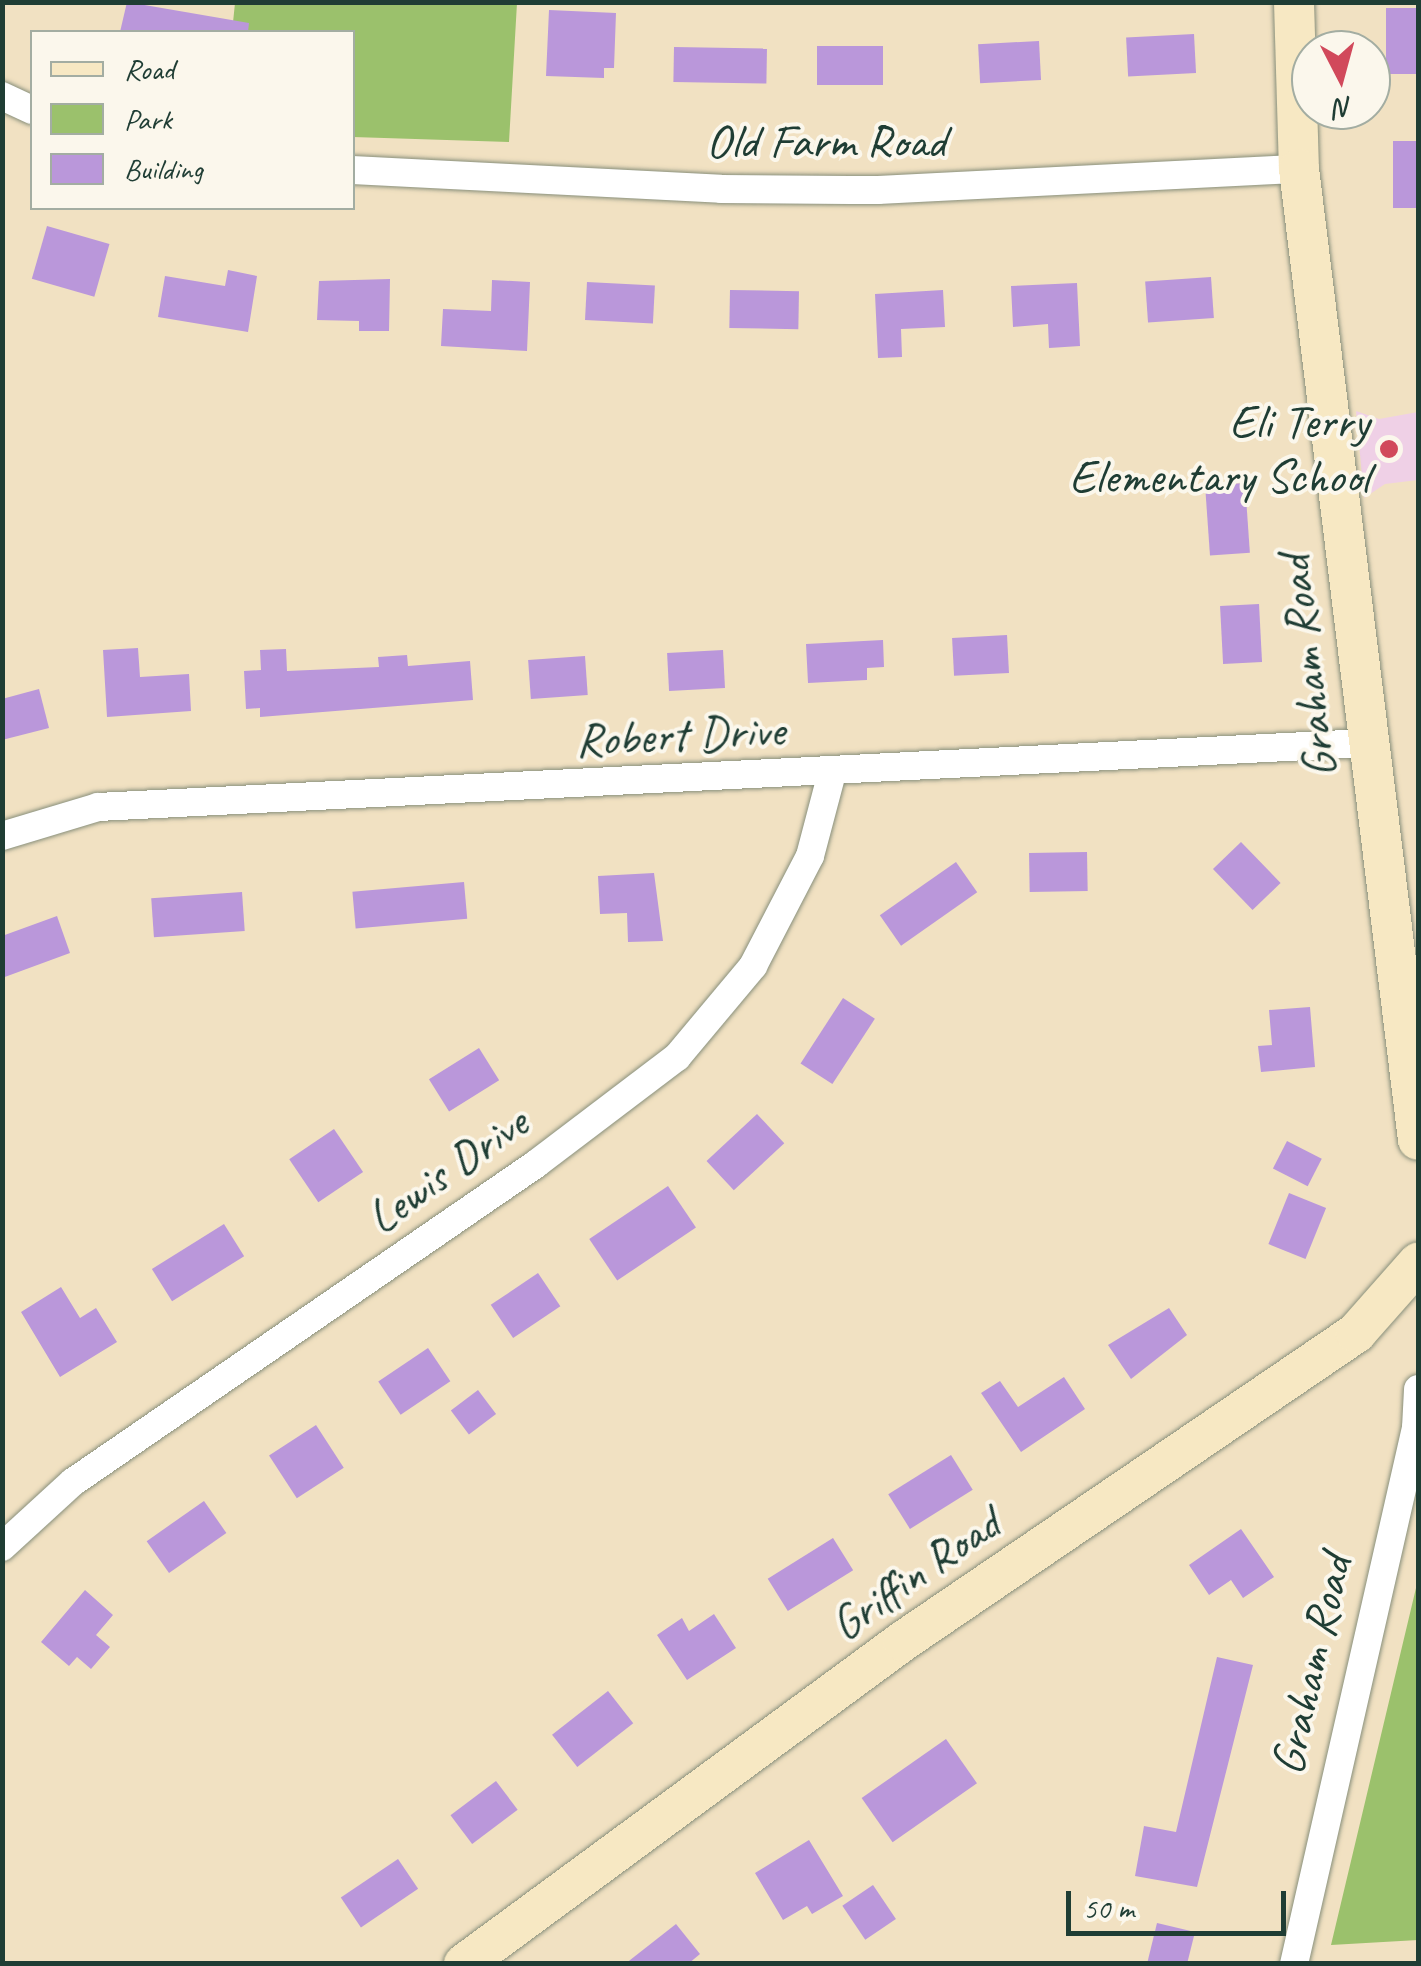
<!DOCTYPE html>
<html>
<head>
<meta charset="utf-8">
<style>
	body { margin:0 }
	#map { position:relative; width:1421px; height:1966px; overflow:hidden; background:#f1e1c2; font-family:Caveat,sans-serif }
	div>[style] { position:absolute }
	.built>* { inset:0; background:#efd0e6 }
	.green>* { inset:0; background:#9bc16c }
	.building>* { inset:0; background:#ba97da; transform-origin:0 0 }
	.roads { filter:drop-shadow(0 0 2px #888f7b) drop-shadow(0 0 2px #888f7b) }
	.street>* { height:28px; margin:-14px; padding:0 14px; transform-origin:14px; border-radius:14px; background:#fff }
	.secondary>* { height:40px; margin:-20px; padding:0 20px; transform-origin:20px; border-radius:20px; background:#f7e8c3 }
	.dots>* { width:28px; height:28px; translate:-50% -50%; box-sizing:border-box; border:5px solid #fbf7ec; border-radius:50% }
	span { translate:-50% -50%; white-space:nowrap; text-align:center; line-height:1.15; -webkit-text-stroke:8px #fbf7ec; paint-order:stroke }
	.street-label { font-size:48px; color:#1f3d34 }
	.poi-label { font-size:48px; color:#1f3d34 }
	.right { translate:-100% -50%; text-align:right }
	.frame { position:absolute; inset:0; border:5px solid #1f3d34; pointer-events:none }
	.legend { position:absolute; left:30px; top:30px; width:325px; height:180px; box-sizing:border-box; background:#fbf7ec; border:2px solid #a3ada2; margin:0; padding:12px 18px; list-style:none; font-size:30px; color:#1f3d34 }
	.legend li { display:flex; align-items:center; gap:20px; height:50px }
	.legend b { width:50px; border:2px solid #a3ada2 }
	.north { position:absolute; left:1291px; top:30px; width:100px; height:100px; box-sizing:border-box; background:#fbf7ec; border:2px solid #a3ada2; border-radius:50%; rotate:174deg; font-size:28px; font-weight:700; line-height:40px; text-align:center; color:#1f3d34 }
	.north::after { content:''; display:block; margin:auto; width:35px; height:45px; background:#d1495b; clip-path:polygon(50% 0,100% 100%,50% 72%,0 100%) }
	.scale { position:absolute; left:1066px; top:1891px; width:220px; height:45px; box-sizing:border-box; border:5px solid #1f3d34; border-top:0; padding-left:12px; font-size:30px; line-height:35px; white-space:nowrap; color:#1f3d34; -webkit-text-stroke:8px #fbf7ec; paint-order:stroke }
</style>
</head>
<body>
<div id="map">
	<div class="built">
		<div style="clip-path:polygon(1356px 411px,1379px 419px,1418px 412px,1418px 480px,1385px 484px,1364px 498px)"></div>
	</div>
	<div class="green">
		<div style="clip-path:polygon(235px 3px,517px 3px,509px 142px,353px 137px,352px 32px,232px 32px)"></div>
		<div style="clip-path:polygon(1418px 1577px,1418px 1940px,1331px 1945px,1416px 1588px)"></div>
	</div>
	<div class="building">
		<div style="clip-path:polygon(127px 2px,249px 23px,248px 32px,120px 32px)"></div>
		<div style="left:1418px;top:8px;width:66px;height:32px;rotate:90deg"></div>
		<div style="clip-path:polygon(549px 10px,616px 13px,614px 68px,604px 68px,604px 78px,546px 76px)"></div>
		<div style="left:1194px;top:34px;width:39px;height:68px;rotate:87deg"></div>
		<div style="left:1039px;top:41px;width:39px;height:61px;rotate:87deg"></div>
		<div style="left:883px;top:46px;width:39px;height:66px;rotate:90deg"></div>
		<div style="left:674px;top:47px;width:93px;height:35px;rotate:1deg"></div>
		<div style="left:1418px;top:141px;width:67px;height:25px;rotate:90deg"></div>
		<div style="left:47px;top:226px;width:65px;height:55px;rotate:16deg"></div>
		<div style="clip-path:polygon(228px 270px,257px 276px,248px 332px,158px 317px,165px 276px,225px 286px)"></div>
		<div style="left:1211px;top:277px;width:41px;height:66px;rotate:86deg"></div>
		<div style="clip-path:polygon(390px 279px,389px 331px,359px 331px,359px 321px,317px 320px,319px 281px)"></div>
		<div style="clip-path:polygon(492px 280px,530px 282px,527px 351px,441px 346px,443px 309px,491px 311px)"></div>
		<div style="left:587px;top:282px;width:68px;height:38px;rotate:3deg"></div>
		<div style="clip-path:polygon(1077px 283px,1080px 346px,1049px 348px,1048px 324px,1013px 327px,1011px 286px)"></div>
		<div style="left:730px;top:290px;width:69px;height:38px;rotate:1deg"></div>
		<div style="clip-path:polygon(943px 290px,945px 327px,901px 329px,902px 357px,878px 358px,875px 294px)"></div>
		<div style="left:1245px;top:483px;width:70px;height:40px;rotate:86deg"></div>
		<div style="left:1259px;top:604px;width:58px;height:39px;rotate:87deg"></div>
		<div style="left:1007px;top:635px;width:38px;height:55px;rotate:87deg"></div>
		<div style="clip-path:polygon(883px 640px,884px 667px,867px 668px,867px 680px,808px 683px,806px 644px)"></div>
		<div style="clip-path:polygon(138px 648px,140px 677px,189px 674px,191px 711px,107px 717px,103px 650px)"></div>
		<div style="clip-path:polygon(286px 649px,287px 671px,379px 667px,378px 657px,407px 655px,408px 666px,470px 661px,473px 700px,260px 717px,260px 708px,246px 709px,244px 671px,261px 670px,260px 650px)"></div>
		<div style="left:723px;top:650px;width:38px;height:56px;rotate:87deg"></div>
		<div style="left:585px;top:656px;width:39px;height:57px;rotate:86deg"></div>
		<div style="clip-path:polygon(39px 689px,49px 728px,2px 740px,2px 699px)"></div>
		<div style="left:1241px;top:842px;width:57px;height:39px;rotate:46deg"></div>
		<div style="left:1087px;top:852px;width:39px;height:58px;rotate:89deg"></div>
		<div style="left:956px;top:862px;width:37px;height:93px;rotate:55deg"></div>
		<div style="clip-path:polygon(654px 873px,663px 941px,628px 942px,627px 913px,600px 914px,598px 876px)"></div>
		<div style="left:464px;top:882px;width:37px;height:112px;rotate:85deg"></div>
		<div style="left:242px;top:892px;width:39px;height:91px;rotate:86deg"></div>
		<div style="clip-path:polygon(57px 916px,70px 953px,2px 978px,2px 936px)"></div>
		<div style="left:843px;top:998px;width:38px;height:78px;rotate:33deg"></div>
		<div style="clip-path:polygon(1310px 1007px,1315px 1067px,1261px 1072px,1258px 1046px,1272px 1045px,1269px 1010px)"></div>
		<div style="left:479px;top:1048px;width:38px;height:59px;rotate:58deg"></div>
		<div style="left:757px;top:1114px;width:40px;height:69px;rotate:47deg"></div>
		<div style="left:334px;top:1129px;width:52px;height:54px;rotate:56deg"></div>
		<div style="left:1287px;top:1141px;width:39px;height:31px;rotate:27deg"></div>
		<div style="left:668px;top:1186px;width:50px;height:95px;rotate:56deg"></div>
		<div style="left:1289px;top:1193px;width:40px;height:55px;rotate:22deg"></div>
		<div style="left:224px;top:1224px;width:38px;height:85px;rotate:58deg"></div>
		<div style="left:538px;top:1273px;width:40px;height:57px;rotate:56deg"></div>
		<div style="clip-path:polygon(61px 1287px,80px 1318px,96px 1308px,117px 1342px,60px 1377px,21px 1312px)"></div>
		<div style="clip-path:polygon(1169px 1308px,1187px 1335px,1131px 1379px,1108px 1345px)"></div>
		<div style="left:428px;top:1348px;width:40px;height:60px;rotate:56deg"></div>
		<div style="clip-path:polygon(1064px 1377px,1085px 1409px,1021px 1452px,981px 1393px,1000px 1381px,1018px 1407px)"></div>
		<div style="left:478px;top:1390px;width:30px;height:34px;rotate:53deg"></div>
		<div style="left:316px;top:1425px;width:51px;height:56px;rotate:57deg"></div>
		<div style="left:951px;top:1455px;width:41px;height:74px;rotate:58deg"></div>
		<div style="left:204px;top:1501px;width:39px;height:70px;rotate:55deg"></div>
		<div style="clip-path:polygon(1241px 1529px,1274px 1577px,1243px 1598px,1231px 1580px,1209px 1595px,1189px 1565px)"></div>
		<div style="left:833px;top:1538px;width:38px;height:77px;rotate:58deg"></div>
		<div style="clip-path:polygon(85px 1590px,113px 1615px,96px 1635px,110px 1647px,91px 1669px,77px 1657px,69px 1666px,41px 1642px)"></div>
		<div style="clip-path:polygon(714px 1614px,736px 1648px,687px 1680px,657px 1635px,682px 1618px,689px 1631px)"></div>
		<div style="clip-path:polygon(1217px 1657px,1253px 1665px,1197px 1887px,1135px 1876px,1144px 1826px,1176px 1832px)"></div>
		<div style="left:608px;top:1691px;width:41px;height:71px;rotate:52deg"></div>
		<div style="left:946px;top:1739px;width:54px;height:103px;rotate:55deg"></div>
		<div style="left:496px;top:1781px;width:36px;height:57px;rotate:53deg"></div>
		<div style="clip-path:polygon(809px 1840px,843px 1896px,812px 1914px,807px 1906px,783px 1920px,755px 1873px)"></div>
		<div style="left:398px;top:1859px;width:36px;height:69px;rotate:56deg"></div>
		<div style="left:873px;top:1885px;width:41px;height:37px;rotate:56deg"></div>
		<div style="clip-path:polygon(1157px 1923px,1195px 1932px,1187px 1964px,1147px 1964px)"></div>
		<div style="clip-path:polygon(676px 1924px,700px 1954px,688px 1964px,625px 1964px)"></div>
	</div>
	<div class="roads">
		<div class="street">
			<div style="left:2px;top:96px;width:33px;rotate:25deg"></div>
			<div style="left:352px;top:170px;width:369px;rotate:2.9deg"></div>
			<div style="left:721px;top:189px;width:157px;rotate:0.4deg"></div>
			<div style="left:878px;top:190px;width:422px;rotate:-2.9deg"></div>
			<div style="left:2px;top:836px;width:100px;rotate:-16.8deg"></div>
			<div style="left:98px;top:807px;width:1270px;rotate:-2.89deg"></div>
			<div style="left:2px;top:1547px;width:96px;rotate:-42.5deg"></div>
			<div style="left:73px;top:1482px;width:562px;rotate:-34.48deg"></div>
			<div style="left:536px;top:1164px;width:177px;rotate:-37.2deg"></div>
			<div style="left:677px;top:1057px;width:119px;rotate:-50.1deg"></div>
			<div style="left:753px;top:966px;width:124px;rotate:-62.6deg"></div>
			<div style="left:810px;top:856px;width:86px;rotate:-75.2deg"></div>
			<div style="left:1294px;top:1964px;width:550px;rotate:-77.18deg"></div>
			<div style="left:1416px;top:1428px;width:39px;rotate:-87deg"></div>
		</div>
		<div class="secondary">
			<div style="left:1294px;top:2px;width:167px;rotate:88.3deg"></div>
			<div style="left:1299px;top:169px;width:978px;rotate:83.01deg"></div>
			<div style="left:464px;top:1964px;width:545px;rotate:-36.34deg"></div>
			<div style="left:903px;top:1641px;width:548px;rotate:-34.21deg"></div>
			<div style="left:1356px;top:1333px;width:94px;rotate:-48.5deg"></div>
		</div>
	</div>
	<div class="dots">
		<div style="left:1389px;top:449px;background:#d1495b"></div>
	</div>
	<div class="street-label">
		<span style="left:826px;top:142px">Old Farm Road</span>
		<span style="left:1307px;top:667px;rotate:-97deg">Graham Road</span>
		<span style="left:680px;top:735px;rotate:-3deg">Robert Drive</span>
		<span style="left:447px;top:1170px;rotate:-35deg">Lewis Drive</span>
		<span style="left:915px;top:1574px;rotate:-35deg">Griffin Road</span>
		<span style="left:1311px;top:1665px;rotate:-77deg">Graham Road</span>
	</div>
	<div class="poi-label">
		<span class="right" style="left:1369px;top:449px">Eli Terry<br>Elementary School</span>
	</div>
	<div class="frame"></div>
	<ul class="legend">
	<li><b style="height:12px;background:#f7e8c3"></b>Road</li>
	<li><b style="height:28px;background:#9bc16c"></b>Park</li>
	<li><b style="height:28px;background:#ba97da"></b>Building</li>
	</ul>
	<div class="north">N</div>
	<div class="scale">50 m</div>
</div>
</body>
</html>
